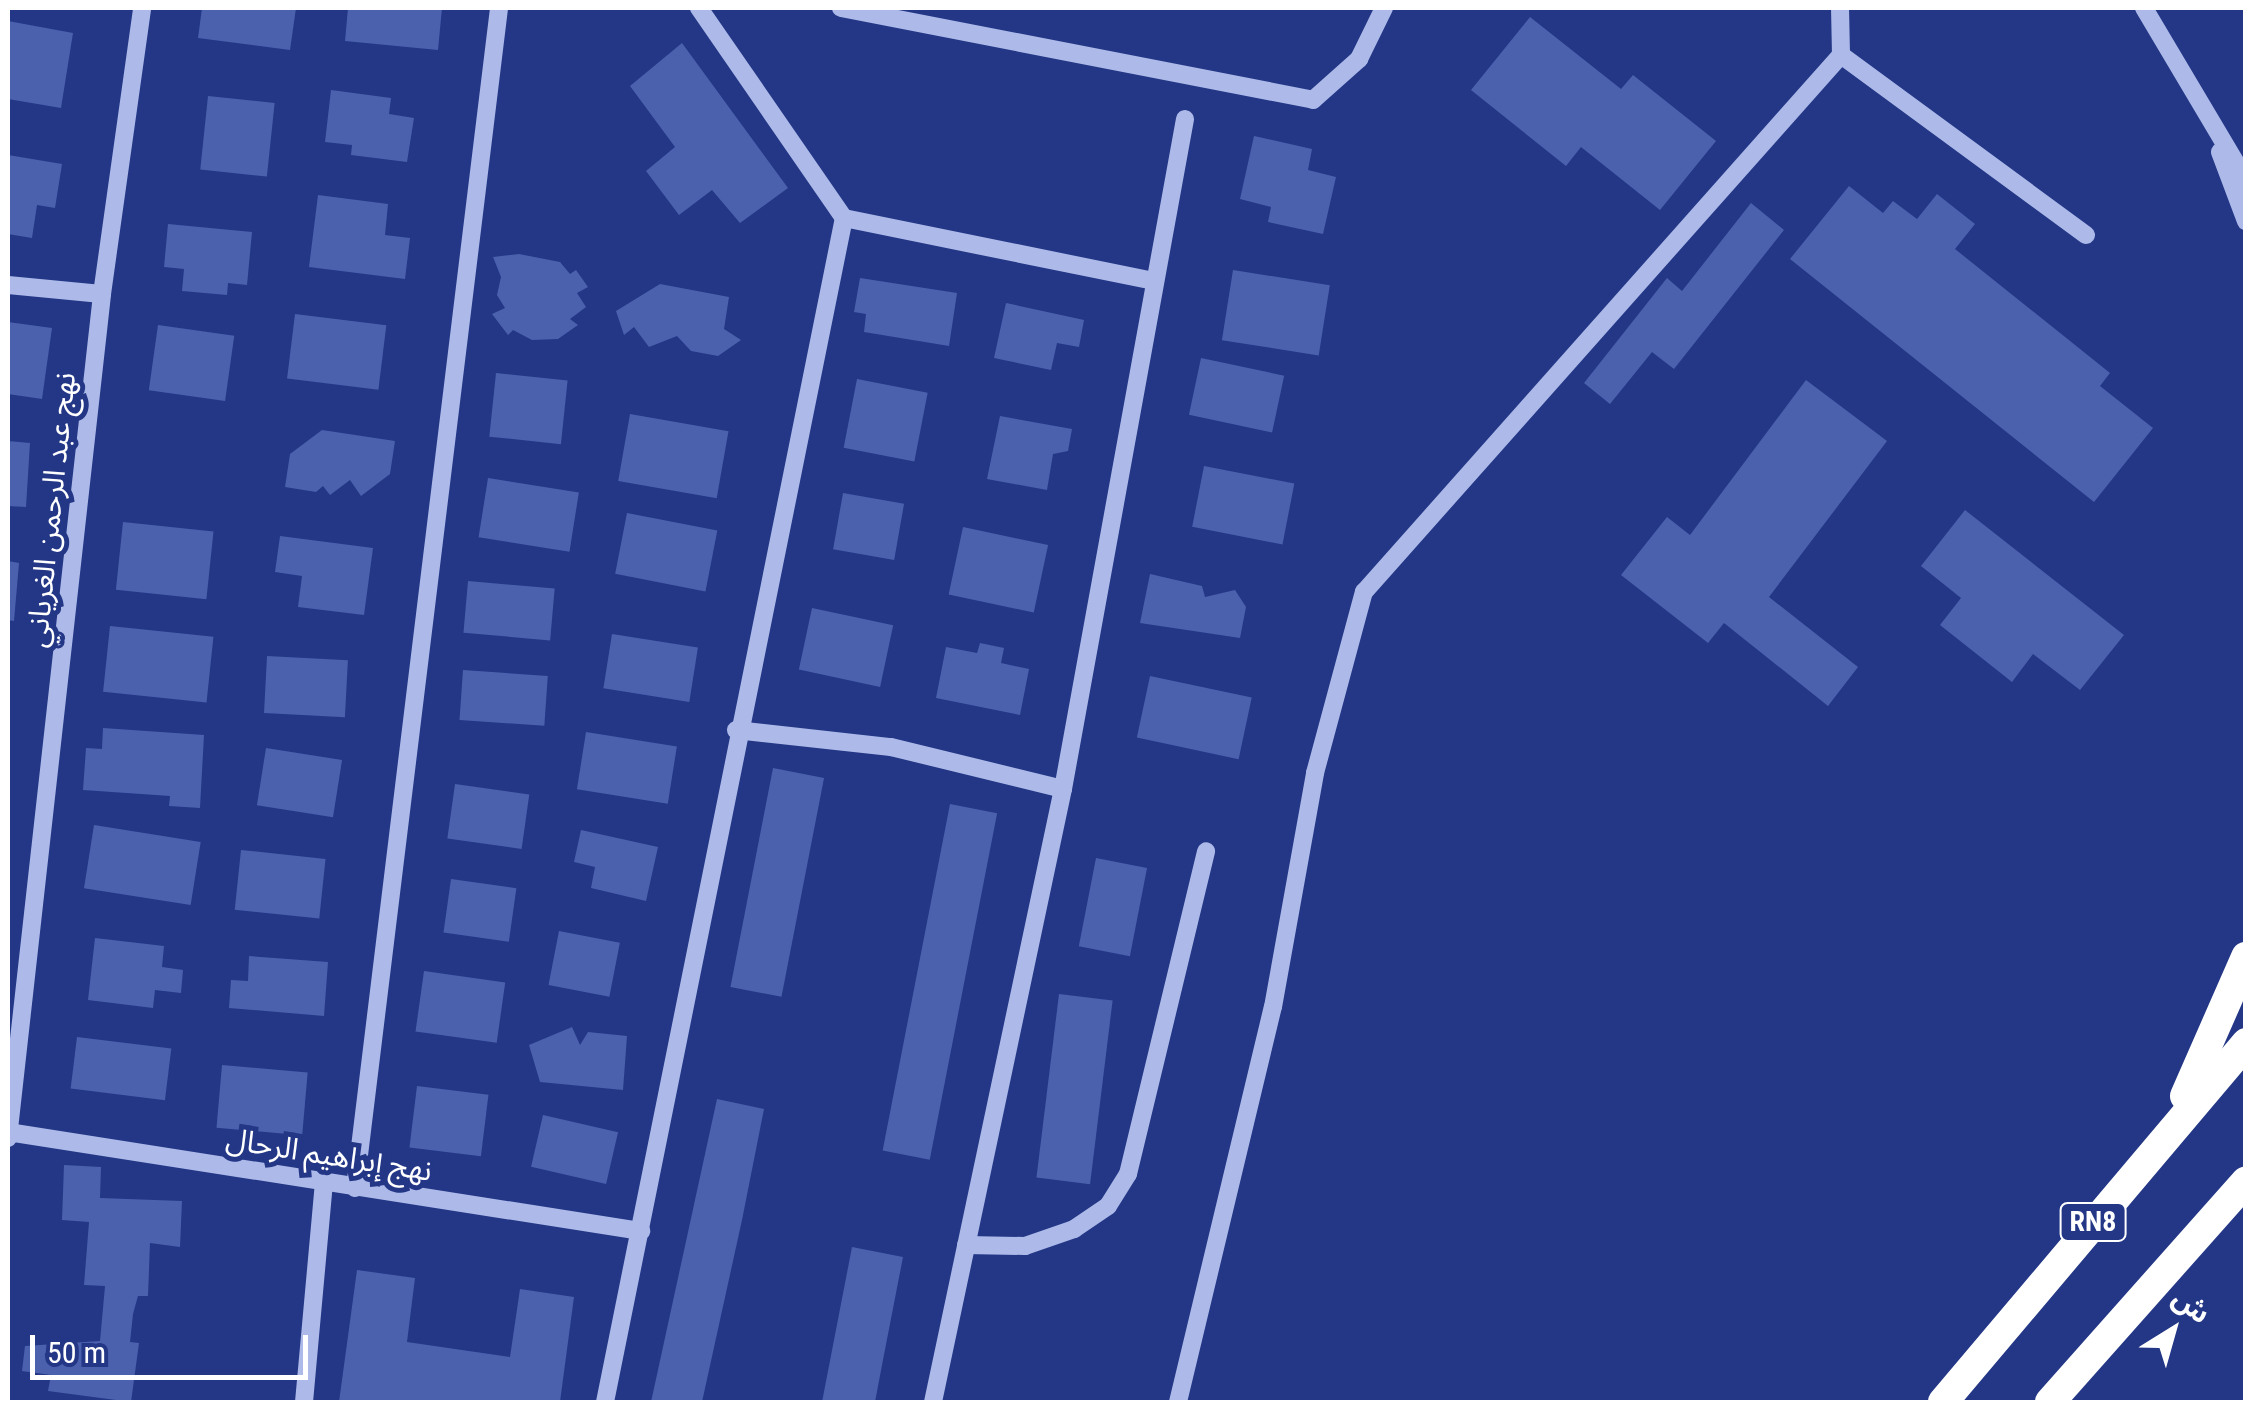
<!DOCTYPE html>
<html>
<head>
<meta charset="utf-8">
<style>
	body { margin:0 }
	#map { position:relative; width:2253px; height:1410px; overflow:hidden; background:#233786; font-family:"Roboto Condensed","Noto Sans Arabic",sans-serif }
	div>[style] { position:absolute }
	.building>* { inset:0; background:#4b61ae; transform-origin:0 0 }
	.minor>* { height:18px; margin:-9px; padding:0 9px; transform-origin:9px; border-radius:9px; background:#adbae9 }
	.highway>* { height:30px; margin:-15px; padding:0 15px; transform-origin:15px; border-radius:15px; background:#fff }
	span { translate:-50% -50%; white-space:nowrap; text-align:center; line-height:1.15; -webkit-text-stroke:10px #233786; paint-order:stroke }
	.shield-label span { padding:2px 8px; background:#233786; border:2px solid; border-radius:8px; -webkit-text-stroke-width:0 }
	.shield-label { font-size:28px; color:#fff; font-weight:700 }
	.street-label { font-size:30px; color:#fff }
	.frame { position:absolute; inset:0; border:10px solid #fff; pointer-events:none }
	.north { position:absolute; left:2123px; top:1280px; width:100px; height:100px; -webkit-text-stroke:8px #233786; paint-order:stroke; rotate:37deg; font-size:28px; font-weight:700; line-height:40px; text-align:center; color:#fff }
	.north::after { content:''; display:block; margin:auto; width:35px; height:45px; background:#fff; clip-path:polygon(50% 0,100% 100%,50% 72%,0 100%) }
	.scale { position:absolute; left:30px; top:1335px; width:278px; height:45px; box-sizing:border-box; border:5px solid #fff; border-top:0; padding-left:12px; font-size:30px; line-height:35px; white-space:nowrap; color:#fff; -webkit-text-stroke:8px #233786; paint-order:stroke }
</style>
</head>
<body>
<div id="map">
	<div class="building">
		<div style="clip-path:polygon(202px 8px,296px 8px,290px 50px,198px 38px)"></div>
		<div style="clip-path:polygon(348px 8px,442px 8px,438px 50px,345px 41px)"></div>
		<div style="clip-path:polygon(1530px 17px,1621px 89px,1633px 75px,1716px 141px,1660px 210px,1581px 147px,1566px 166px,1471px 90px)"></div>
		<div style="clip-path:polygon(8px 21px,73px 33px,61px 108px,8px 99px)"></div>
		<div style="clip-path:polygon(682px 43px,788px 188px,740px 223px,712px 190px,679px 215px,646px 171px,675px 147px,630px 86px)"></div>
		<div style="clip-path:polygon(331px 90px,391px 98px,389px 114px,414px 118px,407px 162px,351px 155px,352px 145px,325px 142px)"></div>
		<div style="left:208px;top:96px;width:67px;height:74px;rotate:6deg"></div>
		<div style="clip-path:polygon(1254px 136px,1312px 149px,1308px 170px,1336px 177px,1323px 234px,1268px 222px,1271px 207px,1240px 199px)"></div>
		<div style="clip-path:polygon(8px 155px,62px 164px,55px 208px,37px 205px,32px 238px,8px 234px)"></div>
		<div style="clip-path:polygon(1849px 186px,1883px 213px,1893px 201px,1917px 219px,1937px 194px,1975px 224px,1955px 249px,2110px 373px,2100px 386px,2153px 428px,2094px 502px,1790px 259px)"></div>
		<div style="clip-path:polygon(318px 195px,388px 204px,385px 235px,410px 238px,405px 279px,309px 267px)"></div>
		<div style="clip-path:polygon(1751px 203px,1784px 230px,1674px 369px,1652px 352px,1610px 404px,1584px 383px,1667px 278px,1682px 291px)"></div>
		<div style="clip-path:polygon(168px 224px,252px 232px,247px 285px,228px 283px,227px 295px,182px 291px,184px 269px,164px 267px)"></div>
		<div style="clip-path:polygon(519px 254px,560px 262px,570px 274px,576px 270px,588px 287px,577px 293px,586px 307px,570px 319px,578px 325px,558px 339px,532px 340px,513px 330px,508px 335px,492px 314px,505px 308px,497px 295px,501px 277px,493px 257px)"></div>
		<div style="left:1233px;top:270px;width:98px;height:71px;rotate:9deg"></div>
		<div style="clip-path:polygon(860px 278px,957px 293px,949px 346px,864px 332px,866px 314px,854px 312px)"></div>
		<div style="clip-path:polygon(660px 284px,729px 297px,724px 329px,741px 340px,718px 356px,691px 351px,677px 336px,649px 347px,634px 327px,624px 335px,616px 311px)"></div>
		<div style="clip-path:polygon(1006px 303px,1084px 320px,1079px 347px,1057px 343px,1051px 370px,994px 358px)"></div>
		<div style="left:295px;top:314px;width:92px;height:65px;rotate:7deg"></div>
		<div style="clip-path:polygon(8px 322px,52px 328px,42px 399px,8px 394px)"></div>
		<div style="left:158px;top:325px;width:77px;height:66px;rotate:8deg"></div>
		<div style="left:1201px;top:358px;width:85px;height:58px;rotate:12deg"></div>
		<div style="left:496px;top:373px;width:72px;height:64px;rotate:6deg"></div>
		<div style="left:857px;top:379px;width:72px;height:70px;rotate:11deg"></div>
		<div style="clip-path:polygon(1806px 380px,1887px 441px,1769px 597px,1858px 667px,1828px 706px,1724px 623px,1708px 643px,1621px 575px,1667px 517px,1690px 535px)"></div>
		<div style="left:630px;top:414px;width:100px;height:68px;rotate:10deg"></div>
		<div style="clip-path:polygon(1000px 416px,1072px 429px,1068px 451px,1053px 454px,1047px 490px,987px 479px)"></div>
		<div style="clip-path:polygon(322px 430px,395px 441px,390px 474px,361px 496px,350px 480px,330px 495px,323px 486px,316px 492px,285px 487px,290px 454px)"></div>
		<div style="clip-path:polygon(8px 441px,30px 443px,26px 507px,8px 506px)"></div>
		<div style="left:1204px;top:466px;width:92px;height:62px;rotate:11deg"></div>
		<div style="left:488px;top:478px;width:92px;height:60px;rotate:9deg"></div>
		<div style="left:843px;top:493px;width:62px;height:57px;rotate:10deg"></div>
		<div style="clip-path:polygon(1965px 510px,2124px 635px,2080px 690px,2033px 654px,2012px 682px,1940px 625px,1961px 598px,1921px 566px)"></div>
		<div style="left:627px;top:513px;width:92px;height:62px;rotate:11deg"></div>
		<div style="left:123px;top:522px;width:91px;height:68px;rotate:6deg"></div>
		<div style="left:963px;top:527px;width:87px;height:69px;rotate:12deg"></div>
		<div style="clip-path:polygon(280px 536px,373px 548px,364px 615px,298px 607px,302px 576px,275px 572px)"></div>
		<div style="clip-path:polygon(8px 561px,19px 563px,14px 621px,8px 620px)"></div>
		<div style="clip-path:polygon(1150px 574px,1202px 586px,1205px 597px,1235px 590px,1246px 607px,1240px 638px,1140px 623px)"></div>
		<div style="left:468px;top:581px;width:87px;height:52px;rotate:5deg"></div>
		<div style="left:812px;top:608px;width:83px;height:63px;rotate:12deg"></div>
		<div style="left:110px;top:626px;width:104px;height:66px;rotate:6deg"></div>
		<div style="left:612px;top:634px;width:87px;height:55px;rotate:9deg"></div>
		<div style="clip-path:polygon(980px 643px,1004px 648px,1001px 663px,1029px 669px,1020px 715px,936px 698px,946px 647px,977px 653px)"></div>
		<div style="left:267px;top:656px;width:81px;height:57px;rotate:3deg"></div>
		<div style="left:463px;top:670px;width:85px;height:50px;rotate:4deg"></div>
		<div style="left:1150px;top:676px;width:104px;height:63px;rotate:12deg"></div>
		<div style="clip-path:polygon(103px 728px,204px 735px,200px 808px,169px 806px,170px 796px,83px 790px,86px 748px,102px 749px)"></div>
		<div style="left:586px;top:732px;width:92px;height:58px;rotate:9deg"></div>
		<div style="left:266px;top:748px;width:77px;height:58px;rotate:9deg"></div>
		<div style="left:773px;top:768px;width:52px;height:223px;rotate:11deg"></div>
		<div style="left:455px;top:784px;width:75px;height:55px;rotate:8deg"></div>
		<div style="left:950px;top:804px;width:48px;height:353px;rotate:11deg"></div>
		<div style="left:94px;top:825px;width:108px;height:64px;rotate:9deg"></div>
		<div style="clip-path:polygon(581px 830px,658px 847px,646px 901px,591px 888px,595px 867px,574px 862px)"></div>
		<div style="left:241px;top:850px;width:85px;height:60px;rotate:6deg"></div>
		<div style="left:1096px;top:858px;width:52px;height:90px;rotate:11deg"></div>
		<div style="left:451px;top:879px;width:66px;height:54px;rotate:8deg"></div>
		<div style="left:559px;top:931px;width:62px;height:55px;rotate:11deg"></div>
		<div style="clip-path:polygon(95px 938px,164px 946px,162px 967px,183px 970px,181px 993px,155px 990px,153px 1008px,88px 1000px)"></div>
		<div style="clip-path:polygon(249px 956px,328px 962px,324px 1016px,229px 1008px,231px 980px,248px 981px)"></div>
		<div style="left:424px;top:971px;width:82px;height:61px;rotate:8deg"></div>
		<div style="left:1059px;top:994px;width:54px;height:185px;rotate:7deg"></div>
		<div style="clip-path:polygon(572px 1027px,580px 1045px,588px 1032px,627px 1036px,623px 1090px,540px 1082px,529px 1045px)"></div>
		<div style="left:77px;top:1037px;width:95px;height:52px;rotate:7deg"></div>
		<div style="left:222px;top:1065px;width:86px;height:63px;rotate:5deg"></div>
		<div style="left:417px;top:1086px;width:72px;height:62px;rotate:7deg"></div>
		<div style="clip-path:polygon(717px 1099px,764px 1109px,742px 1220px,702px 1402px,651px 1402px)"></div>
		<div style="left:543px;top:1115px;width:77px;height:53px;rotate:13deg"></div>
		<div style="clip-path:polygon(64px 1165px,101px 1167px,100px 1198px,182px 1201px,180px 1247px,150px 1243px,148px 1296px,138px 1296px,133px 1314px,130px 1342px,139px 1343px,131px 1402px,48px 1391px,51px 1375px,22px 1371px,25px 1346px,100px 1341px,105px 1286px,84px 1285px,89px 1222px,62px 1220px)"></div>
		<div style="clip-path:polygon(852px 1247px,903px 1257px,882px 1365px,875px 1402px,822px 1402px)"></div>
		<div style="clip-path:polygon(357px 1270px,415px 1278px,407px 1342px,510px 1357px,520px 1289px,574px 1297px,560px 1402px,339px 1402px)"></div>
	</div>
	<div class="minor">
		<div style="left:699px;top:8px;width:255px;rotate:55.4deg"></div>
		<div style="left:844px;top:218px;width:315px;rotate:11.5deg"></div>
		<div style="left:841px;top:8px;width:481px;rotate:11deg"></div>
		<div style="left:1313px;top:100px;width:62px;rotate:-41.7deg"></div>
		<div style="left:1359px;top:59px;width:57px;rotate:-63.9deg"></div>
		<div style="left:2144px;top:8px;width:200px;rotate:59.3deg"></div>
		<div style="left:1841px;top:55px;width:304px;rotate:36.3deg"></div>
		<div style="left:2220px;top:152px;width:74px;rotate:69.4deg"></div>
		<div style="left:8px;top:285px;width:94px;rotate:5.5deg"></div>
		<div style="left:736px;top:730px;width:156px;rotate:6.3deg"></div>
		<div style="left:891px;top:747px;width:177px;rotate:13.7deg"></div>
		<div style="left:8px;top:1132px;width:641px;rotate:8.89deg"></div>
		<div style="left:8px;top:1138px;width:849px;rotate:-83.64deg"></div>
		<div style="left:102px;top:294px;width:289px;rotate:-82deg"></div>
		<div style="left:355px;top:1188px;width:1189px;rotate:-83.04deg"></div>
		<div style="left:966px;top:1245px;width:59px;rotate:1deg"></div>
		<div style="left:1025px;top:1246px;width:52px;rotate:-19.1deg"></div>
		<div style="left:1074px;top:1229px;width:41px;rotate:-34.1deg"></div>
		<div style="left:1108px;top:1206px;width:38px;rotate:-58deg"></div>
		<div style="left:1128px;top:1174px;width:332px;rotate:-76.4deg"></div>
		<div style="left:304px;top:1402px;width:222px;rotate:-84.8deg"></div>
		<div style="left:605px;top:1402px;width:1208px;rotate:-78.59deg"></div>
		<div style="left:933px;top:1402px;width:627px;rotate:-78.03deg"></div>
		<div style="left:1063px;top:789px;width:681px;rotate:-79.68deg"></div>
		<div style="left:1178px;top:1402px;width:406px;rotate:-76.5deg"></div>
		<div style="left:1273px;top:1007px;width:238px;rotate:-79.8deg"></div>
		<div style="left:1315px;top:773px;width:188px;rotate:-74.9deg"></div>
		<div style="left:1364px;top:592px;width:718px;rotate:-48.39deg"></div>
		<div style="left:1841px;top:55px;width:47px;rotate:-91.2deg"></div>
	</div>
	<div class="highway">
		<div style="left:2185px;top:1096px;width:152px;rotate:-66.3deg"></div>
		<div style="left:1943px;top:1402px;width:470px;rotate:-49.8deg"></div>
		<div style="left:2050px;top:1402px;width:295px;rotate:-48.4deg"></div>
	</div>
	<div class="shield-label">
		<span style="left:2093px;top:1222px">RN8</span>
	</div>
	<div class="street-label">
		<span style="left:51px;top:510px;rotate:-84deg">نهج عبد الرحمن الغرياني</span>
		<span style="left:329px;top:1155px;rotate:9deg">نهج إبراهيم الرحال</span>
	</div>
	<div class="frame"></div>
	<div class="north">ش</div>
	<div class="scale">50 m</div>
</div>
</body>
</html>
